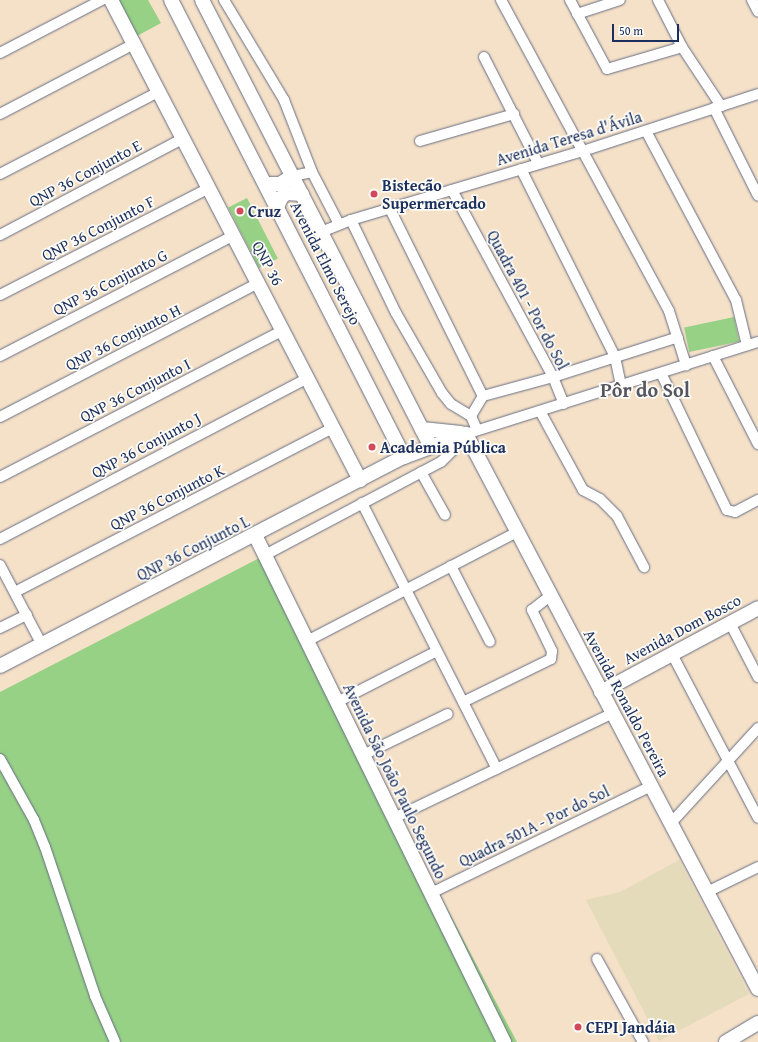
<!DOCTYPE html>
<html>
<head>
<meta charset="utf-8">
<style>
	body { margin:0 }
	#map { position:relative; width:758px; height:1042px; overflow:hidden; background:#f5e1c8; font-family:"Gentium Book Plus",serif }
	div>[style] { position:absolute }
	.built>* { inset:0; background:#e4dbba }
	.green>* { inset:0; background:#97d185; transform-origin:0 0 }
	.roads { filter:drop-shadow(0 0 1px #676d83) drop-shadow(0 0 1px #676d83) }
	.street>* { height:10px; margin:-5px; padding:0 5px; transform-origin:5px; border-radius:5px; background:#fff }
	.secondary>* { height:14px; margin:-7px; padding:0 7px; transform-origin:7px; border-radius:7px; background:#fff }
	.dots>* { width:11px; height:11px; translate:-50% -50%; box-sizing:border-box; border:2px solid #fdfcf7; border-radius:50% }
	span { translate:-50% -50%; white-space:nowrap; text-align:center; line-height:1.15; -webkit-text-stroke:3.5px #fdfcf7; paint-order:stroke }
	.street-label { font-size:16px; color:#1b2f5e }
	.poi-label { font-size:16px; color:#1b2f5e; font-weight:700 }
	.left { translate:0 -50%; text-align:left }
	.district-label { font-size:20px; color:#565662; font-weight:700 }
	.scale { position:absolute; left:612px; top:24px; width:67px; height:18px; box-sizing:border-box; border:2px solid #1b2f5e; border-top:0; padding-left:5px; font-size:12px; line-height:14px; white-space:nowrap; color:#1b2f5e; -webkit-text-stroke:3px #fdfcf7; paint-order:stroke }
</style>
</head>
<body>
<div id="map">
	<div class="built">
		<div style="clip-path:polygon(679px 860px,749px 994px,659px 1041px,586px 900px,620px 892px)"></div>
	</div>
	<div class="green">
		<div style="clip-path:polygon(117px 0,148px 0,161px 23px,137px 36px)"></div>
		<div style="left:247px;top:198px;width:68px;height:21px;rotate:63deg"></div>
		<div style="left:734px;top:317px;width:25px;height:51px;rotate:78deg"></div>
		<div style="clip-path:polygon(265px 555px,307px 641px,517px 1042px,0 1042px,0 692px)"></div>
	</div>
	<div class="roads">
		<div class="street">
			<div style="left:224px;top:0;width:117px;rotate:59deg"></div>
			<div style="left:284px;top:100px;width:77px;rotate:68.7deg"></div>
			<div style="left:312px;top:172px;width:59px;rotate:62.6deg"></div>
			<div style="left:501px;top:0;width:353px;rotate:61.6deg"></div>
			<div style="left:669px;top:311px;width:57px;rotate:72.5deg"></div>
			<div style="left:570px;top:0;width:78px;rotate:61.8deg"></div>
			<div style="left:607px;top:69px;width:78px;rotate:-16.3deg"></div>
			<div style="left:658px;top:0;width:53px;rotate:62.9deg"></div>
			<div style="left:682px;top:47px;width:71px;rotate:56.5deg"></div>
			<div style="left:752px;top:0;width:13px;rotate:63deg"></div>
			<div style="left:577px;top:14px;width:45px;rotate:-18deg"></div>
			<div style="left:0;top:53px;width:115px;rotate:-27.5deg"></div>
			<div style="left:484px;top:57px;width:119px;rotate:63deg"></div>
			<div style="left:714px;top:108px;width:98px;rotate:63.4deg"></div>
			<div style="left:0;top:114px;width:151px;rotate:-27.6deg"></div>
			<div style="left:646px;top:131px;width:191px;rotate:62deg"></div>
			<div style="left:736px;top:300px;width:46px;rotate:76.3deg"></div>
			<div style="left:420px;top:141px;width:98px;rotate:-16deg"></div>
			<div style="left:521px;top:169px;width:210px;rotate:63.4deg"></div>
			<div style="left:615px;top:357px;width:30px;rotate:78deg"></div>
			<div style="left:0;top:174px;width:178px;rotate:-27.4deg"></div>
			<div style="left:293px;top:176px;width:19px;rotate:-12deg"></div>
			<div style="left:452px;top:190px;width:213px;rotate:61.6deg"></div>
			<div style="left:553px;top:377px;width:29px;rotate:68deg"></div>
			<div style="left:390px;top:209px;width:209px;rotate:63.6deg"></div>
			<div style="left:351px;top:220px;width:103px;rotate:64.2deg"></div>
			<div style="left:396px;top:313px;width:92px;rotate:60.1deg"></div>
			<div style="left:442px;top:393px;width:14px;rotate:51deg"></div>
			<div style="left:451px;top:404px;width:23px;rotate:31deg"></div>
			<div style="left:471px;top:416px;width:15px;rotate:67deg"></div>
			<div style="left:321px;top:232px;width:32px;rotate:-22deg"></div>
			<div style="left:351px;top:220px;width:242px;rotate:-16.6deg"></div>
			<div style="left:583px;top:151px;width:184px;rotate:-18deg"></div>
			<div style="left:0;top:235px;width:208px;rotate:-27.8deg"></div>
			<div style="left:0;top:295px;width:235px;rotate:-27.1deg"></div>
			<div style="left:0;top:356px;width:263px;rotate:-27.3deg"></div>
			<div style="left:713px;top:356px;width:99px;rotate:62.9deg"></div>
			<div style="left:661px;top:373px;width:152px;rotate:64.3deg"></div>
			<div style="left:727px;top:510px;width:8px;rotate:14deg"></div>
			<div style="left:735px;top:512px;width:26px;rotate:-28deg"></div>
			<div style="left:540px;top:411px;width:90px;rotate:61.4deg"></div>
			<div style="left:583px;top:490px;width:19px;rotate:28deg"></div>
			<div style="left:600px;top:499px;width:24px;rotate:45deg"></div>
			<div style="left:617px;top:516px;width:58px;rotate:62.1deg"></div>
			<div style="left:471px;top:416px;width:23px;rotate:-59deg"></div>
			<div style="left:483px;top:396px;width:73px;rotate:-15.2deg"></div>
			<div style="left:553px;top:377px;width:131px;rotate:-17.7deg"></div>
			<div style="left:0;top:417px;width:292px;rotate:-27.4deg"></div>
			<div style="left:466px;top:434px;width:306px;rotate:-17.5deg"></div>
			<div style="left:421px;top:472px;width:49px;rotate:60.8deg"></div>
			<div style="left:0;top:477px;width:319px;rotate:-27.4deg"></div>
			<div style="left:362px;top:503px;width:298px;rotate:63.1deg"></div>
			<div style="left:0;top:539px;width:345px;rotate:-27.6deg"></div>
			<div style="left:265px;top:555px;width:199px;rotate:-27.9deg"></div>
			<div style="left:441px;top:462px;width:17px;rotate:-45deg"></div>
			<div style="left:453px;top:450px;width:15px;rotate:-70deg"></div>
			<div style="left:0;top:565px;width:90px;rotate:62.3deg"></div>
			<div style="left:451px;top:566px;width:85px;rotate:62.8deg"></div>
			<div style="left:15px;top:592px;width:358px;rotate:-27.3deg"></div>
			<div style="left:730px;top:623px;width:61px;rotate:62.6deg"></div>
			<div style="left:0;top:628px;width:30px;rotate:-26deg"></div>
			<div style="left:307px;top:641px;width:237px;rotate:-27.4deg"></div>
			<div style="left:672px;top:654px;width:185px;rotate:62.3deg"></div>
			<div style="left:337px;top:702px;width:112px;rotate:-27deg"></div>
			<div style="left:463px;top:702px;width:98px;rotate:-26deg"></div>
			<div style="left:551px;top:659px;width:8px;rotate:-83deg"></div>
			<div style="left:552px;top:651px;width:46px;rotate:-116deg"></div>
			<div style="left:532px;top:610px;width:24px;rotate:-38deg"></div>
			<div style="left:363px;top:755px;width:94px;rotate:-25.8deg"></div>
			<div style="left:0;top:759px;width:70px;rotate:60.9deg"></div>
			<div style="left:34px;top:820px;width:29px;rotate:68deg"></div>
			<div style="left:45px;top:847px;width:157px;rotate:71.4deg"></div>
			<div style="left:95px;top:996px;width:50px;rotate:66.5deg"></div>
			<div style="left:394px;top:818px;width:243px;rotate:-25.6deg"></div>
			<div style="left:671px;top:823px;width:129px;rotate:-47.5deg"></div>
			<div style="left:707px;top:892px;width:57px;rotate:-26.1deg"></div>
			<div style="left:431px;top:893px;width:245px;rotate:-25.9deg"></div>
			<div style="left:597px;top:959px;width:95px;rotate:61deg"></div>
		</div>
		<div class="secondary">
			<div style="left:111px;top:0;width:541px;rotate:62.58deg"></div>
			<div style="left:171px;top:0;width:513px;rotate:62.99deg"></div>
			<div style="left:202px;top:0;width:500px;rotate:62.87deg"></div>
			<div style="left:266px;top:184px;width:14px"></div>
			<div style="left:280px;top:184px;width:15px;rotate:-32deg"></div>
			<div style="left:278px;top:205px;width:8px;rotate:-67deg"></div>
			<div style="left:281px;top:198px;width:7px;rotate:-45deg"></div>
			<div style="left:286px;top:193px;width:16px;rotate:4deg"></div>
			<div style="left:422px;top:429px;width:39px;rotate:6deg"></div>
			<div style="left:466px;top:434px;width:627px;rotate:62.25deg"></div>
			<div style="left:255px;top:535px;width:565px;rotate:63.84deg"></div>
			<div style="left:0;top:666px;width:455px;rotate:-27.4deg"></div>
			<div style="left:404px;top:457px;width:66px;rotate:-20.4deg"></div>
			<div style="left:601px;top:692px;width:178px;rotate:-28.1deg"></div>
			<div style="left:726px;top:1042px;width:37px;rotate:-31deg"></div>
		</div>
	</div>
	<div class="dots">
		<div style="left:374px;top:194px;background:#d1495b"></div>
		<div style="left:240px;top:211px;background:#d1495b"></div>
		<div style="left:372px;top:447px;background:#d1495b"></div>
		<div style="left:578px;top:1027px;background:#d1495b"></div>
	</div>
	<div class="street-label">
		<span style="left:569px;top:138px;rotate:-17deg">Avenida Teresa d'Ávila</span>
		<span style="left:85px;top:173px;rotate:-28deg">QNP 36 Conjunto E</span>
		<span style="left:98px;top:228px;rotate:-27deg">QNP 36 Conjunto F</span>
		<span style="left:268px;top:263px;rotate:62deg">QNP 36</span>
		<span style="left:326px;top:263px;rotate:63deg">Avenida Elmo Serejo</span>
		<span style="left:110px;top:282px;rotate:-27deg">QNP 36 Conjunto G</span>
		<span style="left:528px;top:300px;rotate:62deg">Quadra 401 - Por do Sol</span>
		<span style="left:123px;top:337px;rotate:-27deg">QNP 36 Conjunto H</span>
		<span style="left:135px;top:390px;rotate:-27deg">QNP 36 Conjunto I</span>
		<span style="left:146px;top:445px;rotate:-28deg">QNP 36 Conjunto J</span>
		<span style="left:167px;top:497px;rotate:-27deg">QNP 36 Conjunto K</span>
		<span style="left:193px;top:548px;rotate:-27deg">QNP 36 Conjunto L</span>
		<span style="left:682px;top:629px;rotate:-28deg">Avenida Dom Bosco</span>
		<span style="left:627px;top:703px;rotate:62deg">Avenida Ronaldo Pereira</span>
		<span style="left:395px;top:781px;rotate:64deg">Avenida São João Paulo Segundo</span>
		<span style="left:534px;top:826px;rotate:-26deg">Quadra 501A - Por do Sol</span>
	</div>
	<div class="poi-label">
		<span class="left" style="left:382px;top:194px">Bistecão<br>Supermercado</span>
		<span class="left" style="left:248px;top:211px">Cruz</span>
		<span class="left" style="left:380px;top:447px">Academia Pública</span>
		<span class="left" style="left:586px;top:1027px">CEPI Jandáia</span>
	</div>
	<div class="district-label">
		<span style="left:645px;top:389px">Pôr do Sol</span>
	</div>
	<div class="scale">50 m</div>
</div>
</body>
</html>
